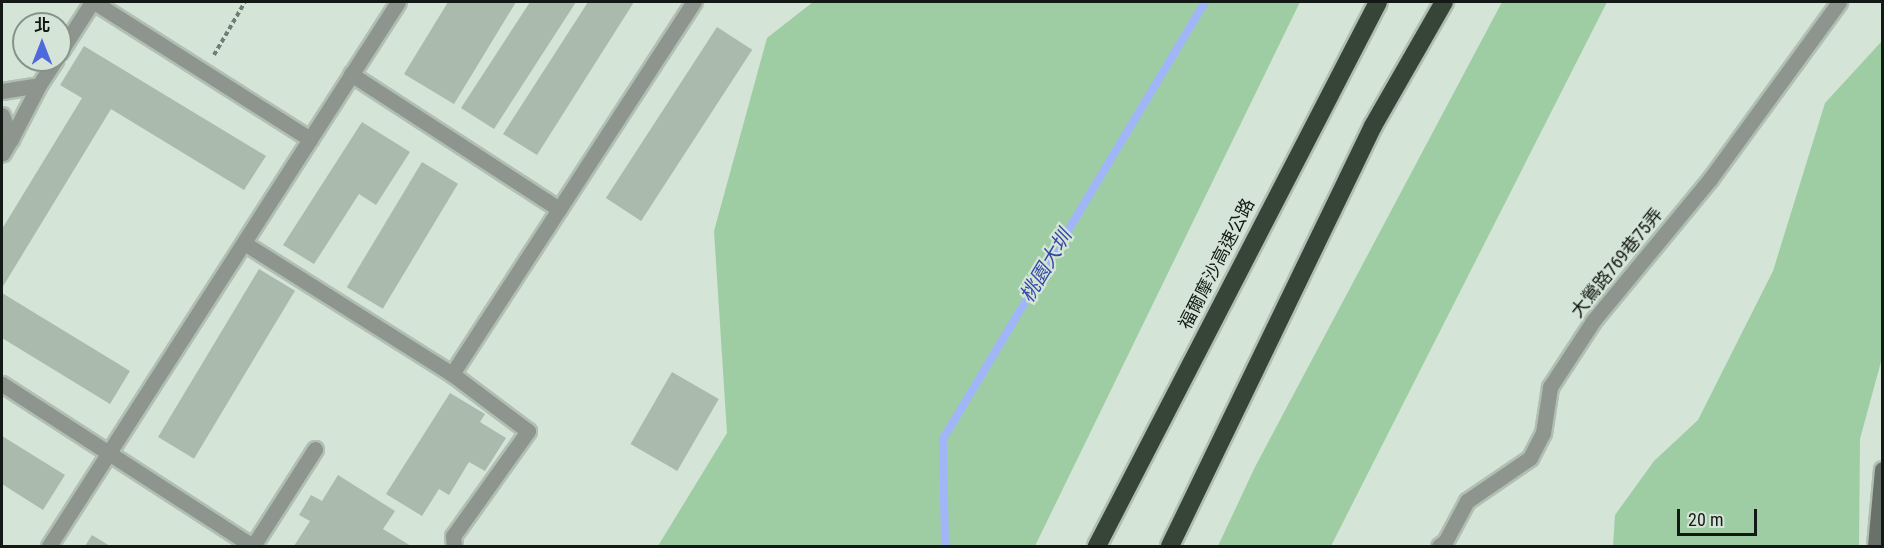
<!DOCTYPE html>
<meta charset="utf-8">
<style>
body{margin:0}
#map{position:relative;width:1884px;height:548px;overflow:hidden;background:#d4e4d6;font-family:"Roboto Condensed","Noto Sans TC",sans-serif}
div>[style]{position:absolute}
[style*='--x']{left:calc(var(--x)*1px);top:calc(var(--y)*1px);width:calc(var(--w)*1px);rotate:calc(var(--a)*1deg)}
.green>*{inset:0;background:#9ecda4}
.stream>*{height:8px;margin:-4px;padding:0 4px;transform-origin:4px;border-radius:4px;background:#a0b6f8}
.building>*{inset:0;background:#aabaac;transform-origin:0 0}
.path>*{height:4px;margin-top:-2px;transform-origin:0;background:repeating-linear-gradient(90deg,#717c72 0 4.5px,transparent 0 7.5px)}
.roads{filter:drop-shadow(2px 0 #b1bfb3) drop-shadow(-2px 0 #b1bfb3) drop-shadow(0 2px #b1bfb3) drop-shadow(0 -2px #b1bfb3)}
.lane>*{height:15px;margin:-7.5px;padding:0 7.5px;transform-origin:7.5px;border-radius:7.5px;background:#8e958f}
.street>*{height:15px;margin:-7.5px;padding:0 7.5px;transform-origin:7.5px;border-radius:7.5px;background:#8e958f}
.secondary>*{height:15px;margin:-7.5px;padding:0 7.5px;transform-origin:7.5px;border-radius:7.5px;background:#687269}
.highway>*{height:18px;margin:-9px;padding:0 9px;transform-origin:9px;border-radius:9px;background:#374438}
span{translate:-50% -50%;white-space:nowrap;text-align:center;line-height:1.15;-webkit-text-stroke:4.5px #d4e4d6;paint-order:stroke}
.street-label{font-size:18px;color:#131914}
.water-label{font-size:20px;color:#3549a7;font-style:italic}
.frame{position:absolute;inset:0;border:3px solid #131914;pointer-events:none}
.north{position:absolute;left:12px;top:12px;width:60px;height:60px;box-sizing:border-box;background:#d4e4d6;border:2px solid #879388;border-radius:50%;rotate:0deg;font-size:16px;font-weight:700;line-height:24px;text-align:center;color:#131914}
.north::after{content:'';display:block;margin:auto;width:21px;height:27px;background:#4e69dd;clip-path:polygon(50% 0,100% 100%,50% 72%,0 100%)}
.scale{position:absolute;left:1677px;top:509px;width:80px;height:27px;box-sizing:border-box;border:3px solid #131914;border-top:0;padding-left:8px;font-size:18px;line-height:21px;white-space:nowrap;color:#131914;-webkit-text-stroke:4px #d4e4d6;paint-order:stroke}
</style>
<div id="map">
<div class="green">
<div style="clip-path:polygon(813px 2px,1300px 2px,1035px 546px,658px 546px,727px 433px,714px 231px,767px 38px)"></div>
<div style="clip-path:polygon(1502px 2px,1607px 2px,1331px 546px,1218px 546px,1255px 467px)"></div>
<div style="clip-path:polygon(1882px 41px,1882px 358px,1860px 439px,1859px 546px,1613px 546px,1615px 515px,1654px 461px,1698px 420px,1773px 271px,1825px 103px)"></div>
</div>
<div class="stream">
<div style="--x:945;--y:546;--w:107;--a:-91.1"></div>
<div style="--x:943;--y:439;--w:510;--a:-59.06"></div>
</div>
<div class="building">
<div style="clip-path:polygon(448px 2px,516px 2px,454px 104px,404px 74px)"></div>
<div style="clip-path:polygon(530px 2px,576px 2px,494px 129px,461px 108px)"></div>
<div style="clip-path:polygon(588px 2px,634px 2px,537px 155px,503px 134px)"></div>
<div style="left:717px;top:27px;width:42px;height:204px;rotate:33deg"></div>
<div style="clip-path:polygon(84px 46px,266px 156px,244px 190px,111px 109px,2px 288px,2px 229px,82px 98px,60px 85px)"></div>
<div style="clip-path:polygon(362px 122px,410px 152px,376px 205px,359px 194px,314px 264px,283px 245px)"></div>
<div style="left:422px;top:162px;width:42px;height:146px;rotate:31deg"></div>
<div style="left:259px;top:269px;width:42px;height:196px;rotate:31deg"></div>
<div style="clip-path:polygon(2px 293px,130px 371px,110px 404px,2px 338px)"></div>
<div style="left:672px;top:372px;width:54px;height:83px;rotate:30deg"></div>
<div style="clip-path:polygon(450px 393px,485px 414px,480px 422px,506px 438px,485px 471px,469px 462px,449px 495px,439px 489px,422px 516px,386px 494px)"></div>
<div style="clip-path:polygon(2px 436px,65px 475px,43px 510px,2px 484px)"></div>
<div style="clip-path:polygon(338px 475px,395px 511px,383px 529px,411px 546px,294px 546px,310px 521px,299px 515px,311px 495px,322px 501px)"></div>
<div style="clip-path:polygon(92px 535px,110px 546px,85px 546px)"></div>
</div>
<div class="path">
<div style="--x:214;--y:55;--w:61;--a:-59.7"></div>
</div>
<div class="roads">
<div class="lane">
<div style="--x:94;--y:2;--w:256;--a:32.4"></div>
<div style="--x:60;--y:52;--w:59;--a:-57.4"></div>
<div style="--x:351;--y:74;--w:248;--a:33"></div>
<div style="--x:2;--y:91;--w:37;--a:-9"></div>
<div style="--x:39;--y:85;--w:30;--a:-57"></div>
<div style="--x:2;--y:115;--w:26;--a:69"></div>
<div style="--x:11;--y:139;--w:17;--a:121"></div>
<div style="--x:11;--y:139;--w:61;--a:-62.6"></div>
<div style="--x:244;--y:243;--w:246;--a:32.2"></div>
<div style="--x:452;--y:374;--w:95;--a:36.9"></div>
<div style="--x:528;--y:431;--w:129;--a:125.5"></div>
<div style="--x:453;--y:536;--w:10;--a:84"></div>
<div style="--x:452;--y:374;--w:444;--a:-57"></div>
<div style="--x:2;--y:384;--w:298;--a:32.9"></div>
<div style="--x:49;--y:546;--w:646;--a:-57.32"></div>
<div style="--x:253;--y:546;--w:115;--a:-57.4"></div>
</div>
<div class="street">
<div style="--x:1439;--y:546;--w:7;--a:-34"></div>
<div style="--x:1445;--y:542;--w:47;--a:-61.8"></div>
<div style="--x:1467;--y:501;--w:76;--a:-34.3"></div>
<div style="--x:1530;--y:458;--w:28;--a:-63"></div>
<div style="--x:1543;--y:433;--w:47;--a:-81.3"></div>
<div style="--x:1550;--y:387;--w:79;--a:-56.9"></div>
<div style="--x:1593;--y:321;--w:184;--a:-50.5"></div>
<div style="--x:1710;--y:179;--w:219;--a:-53.9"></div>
</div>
<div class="secondary">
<div style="--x:1875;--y:546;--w:77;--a:-84.8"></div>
</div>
<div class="highway">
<div style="--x:1097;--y:546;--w:612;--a:-62.68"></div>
<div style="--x:1170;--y:546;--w:466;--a:-64.2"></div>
<div style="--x:1373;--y:126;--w:143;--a:-60.2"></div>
</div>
</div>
<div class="street-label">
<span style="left:1617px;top:263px;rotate:-51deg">大鶯路769巷75弄</span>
<span style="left:1217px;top:264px;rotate:-63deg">福爾摩沙高速公路</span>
</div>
<div class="water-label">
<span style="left:1046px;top:266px;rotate:-59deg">桃園大圳</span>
</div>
<div class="frame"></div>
<div class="north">北</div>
<div class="scale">20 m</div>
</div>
